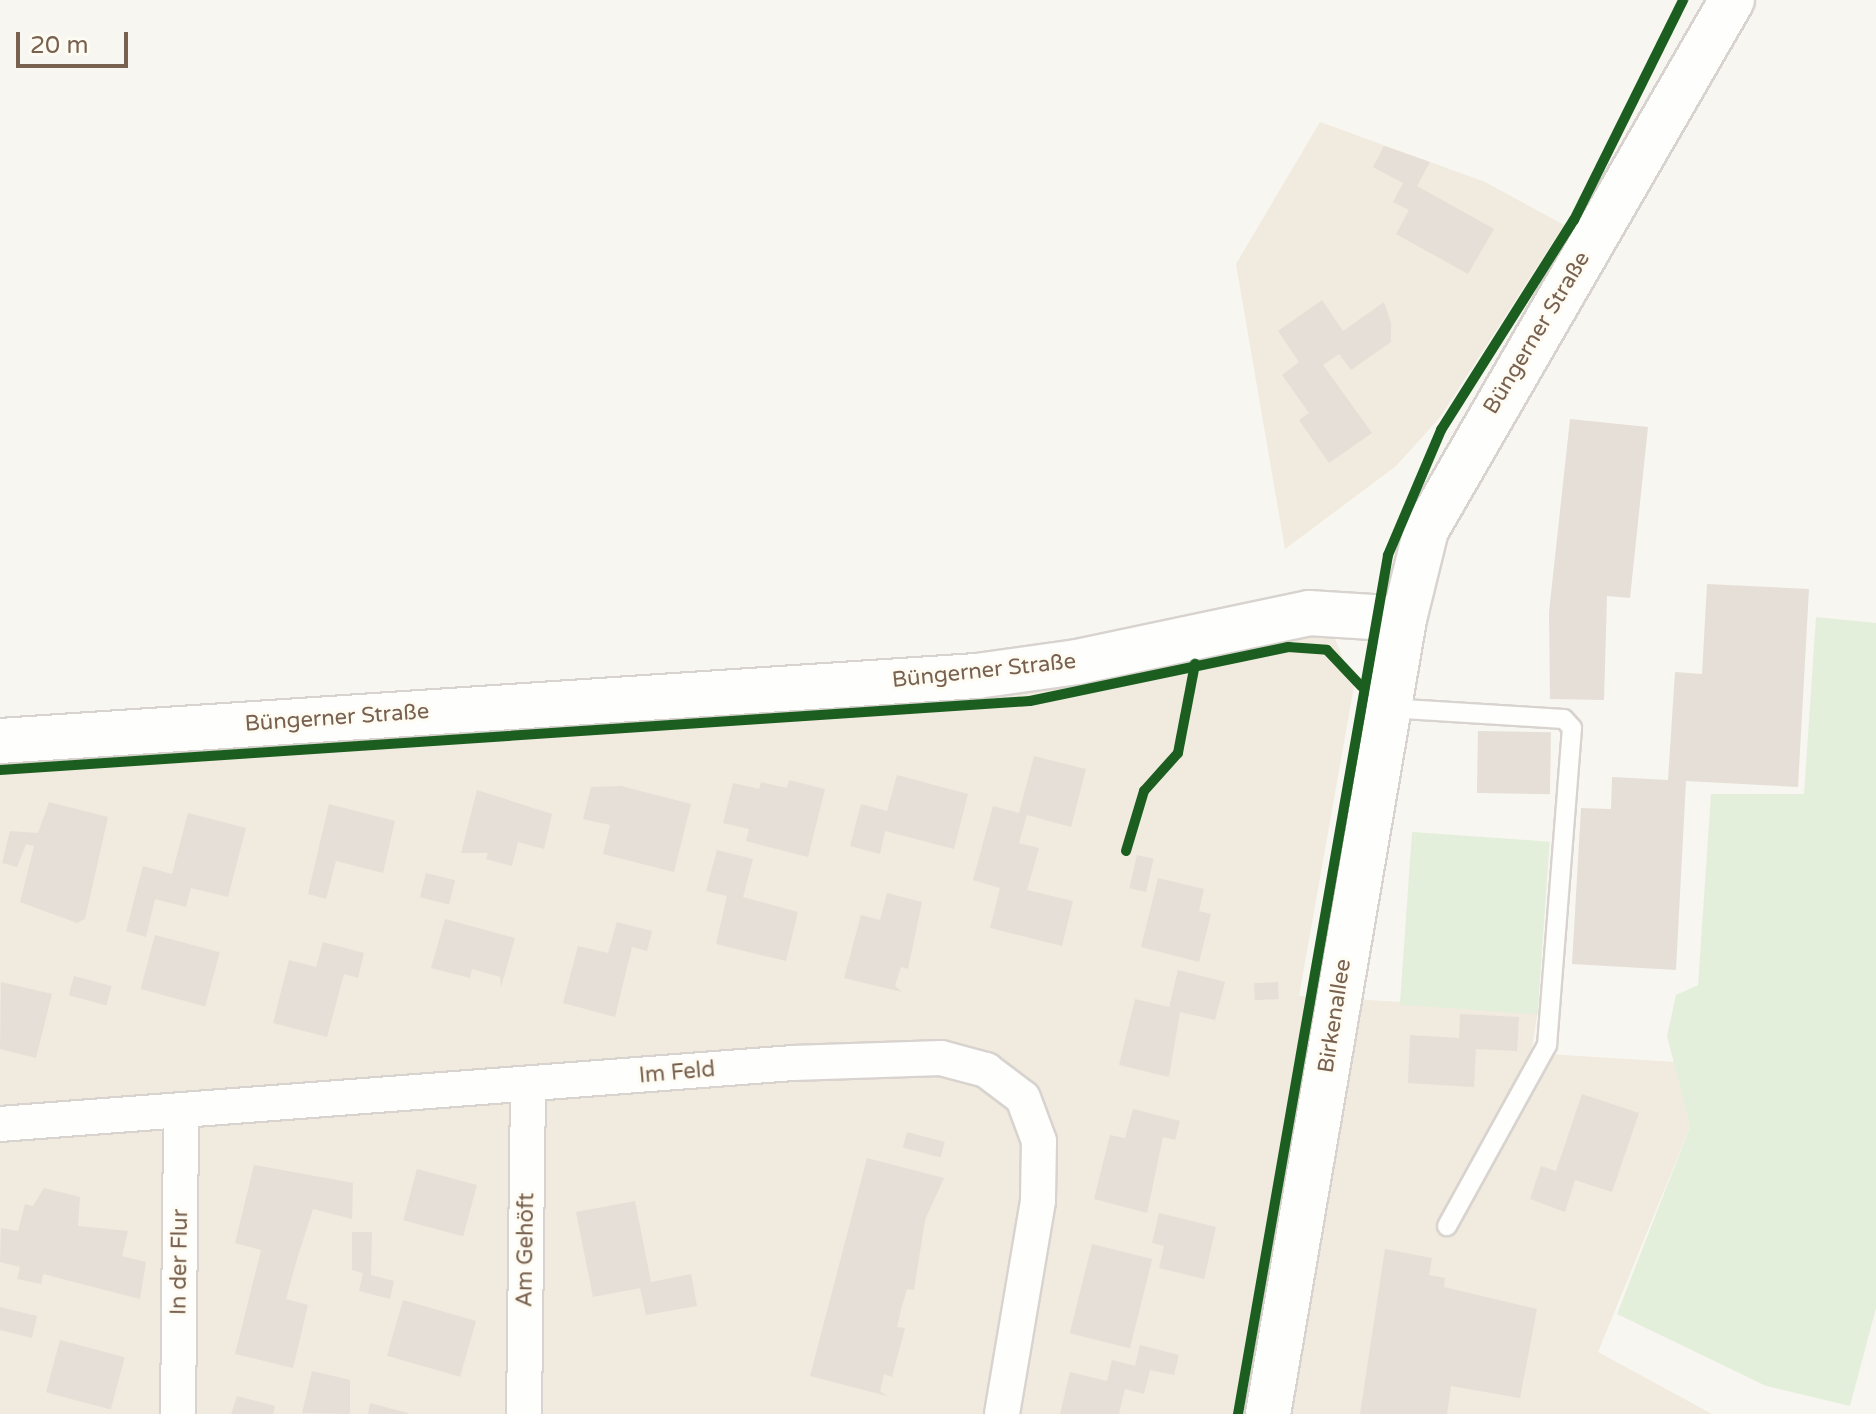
<!DOCTYPE html>
<meta charset="utf-8">
<style>
body{margin:0}
#map{position:relative;width:1876px;height:1414px;overflow:hidden;background:#f8f6f0;font-family:"Varela Round",sans-serif}
div>[style]{position:absolute}
[style*='--x']{left:calc(var(--x)*1px);top:calc(var(--y)*1px);width:calc(var(--w)*1px);rotate:calc(var(--a)*1deg)}
.residential>*{inset:0;background:#f1eade}
.green>*{inset:0;background:#e4efdb;transform-origin:0 0}
.building>*{inset:0;background:#e5dfd7;transform-origin:0 0}
.roads{filter:drop-shadow(2px 0 #d8d3ce) drop-shadow(-2px 0 #d8d3ce) drop-shadow(0 2px #d8d3ce) drop-shadow(0 -2px #d8d3ce)}
.lane>*{height:18px;margin:-9px;padding:0 9px;transform-origin:9px;border-radius:9px;background:#fefefd}
.street>*{height:34px;margin:-17px;padding:0 17px;transform-origin:17px;border-radius:17px;background:#fefefd}
.secondary>*{height:44px;margin:-22px;padding:0 22px;transform-origin:22px;border-radius:22px;background:#fefefd}
.cycleway>*{height:10px;margin:-5px;padding:0 5px;transform-origin:5px;border-radius:5px;background:#1b5e20}
span{translate:-50% -50%;white-space:nowrap;text-align:center;line-height:1.15;-webkit-text-stroke:6px #fefbf3;paint-order:stroke}
.street-label{font-size:22px;color:#78614f}
.scale{position:absolute;left:16px;top:32px;width:112px;height:36px;box-sizing:border-box;border:4px solid #78614f;border-top:0;padding-left:10px;font-size:24px;line-height:28px;white-space:nowrap;color:#78614f;-webkit-text-stroke:6px #fefbf3;paint-order:stroke}
</style>
<div id="map">
<div class="residential">
<div style="clip-path:polygon(1320px 122px,1485px 182px,1564px 225px,1441px 416px,1396px 466px,1285px 549px,1236px 264px)"></div>
<div style="clip-path:polygon(1325px 614px,1354px 686px,1299px 996px,1538px 1010px,1531px 1053px,1674px 1062px,1690px 1127px,1598px 1352px,1712px 1414px,0 1414px,0 749px,924px 683px)"></div>
</div>
<div class="green">
<div style="clip-path:polygon(1816px 617px,1876px 623px,1876px 1308px,1850px 1406px,1766px 1386px,1617px 1314px,1690px 1127px,1667px 1036px,1676px 995px,1698px 985px,1711px 794px,1804px 794px)"></div>
<div style="left:1412px;top:832px;width:138px;height:173px;rotate:4deg"></div>
</div>
<div class="building">
<div style="clip-path:polygon(1384px 146px,1430px 162px,1417px 186px,1494px 229px,1468px 274px,1396px 234px,1409px 210px,1393px 202px,1403px 183px,1373px 167px)"></div>
<div style="clip-path:polygon(1322px 300px,1343px 331px,1384px 302px,1391px 323px,1391px 342px,1351px 370px,1339px 354px,1323px 365px,1372px 433px,1329px 463px,1299px 420px,1309px 413px,1282px 375px,1299px 362px,1278px 331px)"></div>
<div style="clip-path:polygon(1570px 419px,1648px 427px,1630px 598px,1607px 596px,1604px 700px,1550px 699px,1549px 612px)"></div>
<div style="clip-path:polygon(1707px 584px,1809px 589px,1798px 787px,1686px 781px,1676px 970px,1572px 964px,1581px 808px,1611px 809px,1612px 777px,1668px 780px,1675px 672px,1702px 674px)"></div>
<div style="left:1478px;top:731px;width:73px;height:62px;rotate:1deg"></div>
<div style="clip-path:polygon(1034px 756px,1086px 769px,1071px 827px,1027px 815px,1019px 843px,1039px 848px,1027px 890px,1073px 901px,1062px 946px,990px 928px,1000px 888px,973px 880px,993px 806px,1019px 813px)"></div>
<div style="clip-path:polygon(897px 775px,968px 794px,954px 849px,885px 831px,880px 854px,850px 846px,861px 804px,887px 811px)"></div>
<div style="clip-path:polygon(789px 780px,825px 789px,808px 857px,746px 841px,749px 829px,723px 823px,733px 783px,759px 789px,761px 782px,787px 788px)"></div>
<div style="clip-path:polygon(621px 786px,691px 804px,674px 872px,603px 854px,610px 825px,583px 819px,591px 787px)"></div>
<div style="clip-path:polygon(477px 790px,552px 814px,544px 849px,518px 842px,512px 866px,486px 859px,488px 853px,461px 853px)"></div>
<div style="clip-path:polygon(49px 802px,108px 817px,85px 919px,77px 923px,20px 902px,34px 846px,26px 844px,17px 867px,2px 863px,10px 831px,38px 833px)"></div>
<div style="clip-path:polygon(329px 804px,395px 821px,383px 873px,336px 861px,326px 899px,308px 894px)"></div>
<div style="clip-path:polygon(188px 813px,246px 828px,228px 897px,191px 888px,186px 907px,155px 899px,146px 937px,126px 931px,143px 866px,172px 874px)"></div>
<div style="clip-path:polygon(717px 850px,753px 859px,743px 897px,798px 912px,786px 961px,716px 944px,727px 896px,706px 891px)"></div>
<div style="left:1137px;top:855px;width:17px;height:34px;rotate:13deg"></div>
<div style="left:426px;top:873px;width:30px;height:25px;rotate:14deg"></div>
<div style="clip-path:polygon(1158px 878px,1204px 889px,1199px 911px,1211px 914px,1199px 962px,1141px 947px)"></div>
<div style="clip-path:polygon(887px 893px,922px 902px,908px 969px,901px 967px,895px 986px,902px 992px,844px 978px,861px 915px,880px 920px)"></div>
<div style="clip-path:polygon(445px 919px,515px 938px,501px 987px,500px 977px,472px 969px,470px 978px,431px 968px)"></div>
<div style="clip-path:polygon(617px 922px,652px 931px,647px 951px,632px 947px,615px 1017px,563px 1003px,578px 946px,608px 953px)"></div>
<div style="left:155px;top:935px;width:67px;height:56px;rotate:15deg"></div>
<div style="clip-path:polygon(323px 942px,364px 953px,358px 978px,344px 974px,327px 1037px,273px 1023px,289px 960px,316px 967px)"></div>
<div style="clip-path:polygon(1178px 970px,1225px 982px,1215px 1020px,1180px 1012px,1169px 1077px,1119px 1065px,1135px 999px,1169px 1007px)"></div>
<div style="left:74px;top:976px;width:39px;height:20px;rotate:15deg"></div>
<div style="clip-path:polygon(1px 982px,52px 994px,36px 1058px,0 1049px)"></div>
<div style="left:1278px;top:982px;width:17px;height:24px;rotate:87deg"></div>
<div style="clip-path:polygon(1460px 1014px,1519px 1017px,1517px 1051px,1476px 1049px,1474px 1087px,1408px 1083px,1410px 1035px,1459px 1038px)"></div>
<div style="clip-path:polygon(1582px 1094px,1639px 1113px,1612px 1192px,1575px 1180px,1565px 1212px,1530px 1199px,1541px 1166px,1556px 1171px)"></div>
<div style="clip-path:polygon(1133px 1109px,1180px 1121px,1175px 1140px,1163px 1137px,1147px 1213px,1094px 1199px,1110px 1135px,1125px 1138px)"></div>
<div style="left:907px;top:1132px;width:39px;height:16px;rotate:15deg"></div>
<div style="clip-path:polygon(867px 1158px,944px 1178px,925px 1220px,914px 1290px,907px 1289px,902px 1306px,897px 1327px,905px 1328px,892px 1377px,884px 1374px,880px 1391px,887px 1396px,810px 1376px)"></div>
<div style="clip-path:polygon(254px 1165px,353px 1183px,352px 1219px,313px 1209px,297px 1259px,286px 1299px,308px 1305px,293px 1368px,235px 1354px,261px 1250px,235px 1243px)"></div>
<div style="left:417px;top:1169px;width:62px;height:53px;rotate:15deg"></div>
<div style="clip-path:polygon(44px 1188px,80px 1197px,78px 1226px,128px 1231px,122px 1256px,146px 1262px,140px 1299px,43px 1274px,41px 1284px,17px 1279px,20px 1267px,0 1262px,1px 1228px,18px 1231px,25px 1204px,33px 1206px)"></div>
<div style="clip-path:polygon(635px 1201px,651px 1282px,691px 1274px,697px 1306px,646px 1315px,640px 1288px,593px 1297px,576px 1212px)"></div>
<div style="clip-path:polygon(1159px 1213px,1216px 1227px,1204px 1279px,1159px 1268px,1164px 1246px,1152px 1243px)"></div>
<div style="clip-path:polygon(352px 1232px,372px 1232px,371px 1275px,394px 1281px,390px 1299px,359px 1291px,363px 1273px,352px 1270px)"></div>
<div style="left:1092px;top:1244px;width:62px;height:92px;rotate:14deg"></div>
<div style="clip-path:polygon(1385px 1249px,1432px 1258px,1429px 1275px,1445px 1278px,1444px 1287px,1537px 1309px,1520px 1398px,1451px 1386px,1447px 1414px,1360px 1414px)"></div>
<div style="left:403px;top:1300px;width:76px;height:58px;rotate:16deg"></div>
<div style="clip-path:polygon(0 1307px,37px 1316px,32px 1338px,0 1330px)"></div>
<div style="left:60px;top:1340px;width:67px;height:54px;rotate:15deg"></div>
<div style="clip-path:polygon(1140px 1345px,1179px 1355px,1174px 1375px,1150px 1370px,1144px 1394px,1125px 1389px,1119px 1414px,1060px 1414px,1070px 1372px,1107px 1381px,1112px 1360px,1135px 1366px)"></div>
<div style="clip-path:polygon(312px 1371px,350px 1380px,350px 1414px,302px 1413px)"></div>
<div style="clip-path:polygon(237px 1396px,275px 1406px,273px 1414px,231px 1414px)"></div>
<div style="clip-path:polygon(370px 1403px,408px 1413px,408px 1414px,368px 1414px)"></div>
</div>
<div class="roads">
<div class="lane">
<div style="--x:1388;--y:708;--w:176;--a:3.6"></div>
<div style="--x:1564;--y:719;--w:12;--a:48"></div>
<div style="--x:1572;--y:728;--w:318;--a:94.5"></div>
<div style="--x:1547;--y:1045;--w:207;--a:118.9"></div>
</div>
<div class="street">
<div style="--x:0;--y:1124;--w:795;--a:-4.4"></div>
<div style="--x:793;--y:1063;--w:148;--a:-1.9"></div>
<div style="--x:941;--y:1058;--w:47;--a:14.9"></div>
<div style="--x:986;--y:1070;--w:46;--a:37.1"></div>
<div style="--x:1023;--y:1098;--w:46;--a:69.6"></div>
<div style="--x:1039;--y:1141;--w:60;--a:91"></div>
<div style="--x:1038;--y:1201;--w:216;--a:99.6"></div>
<div style="--x:178;--y:1414;--w:304;--a:-89.4"></div>
<div style="--x:524;--y:1414;--w:327;--a:-89.3"></div>
</div>
<div class="secondary">
<div style="--x:0;--y:741;--w:979;--a:-3.81"></div>
<div style="--x:977;--y:676;--w:101;--a:-8"></div>
<div style="--x:1077;--y:662;--w:237;--a:-11.9"></div>
<div style="--x:1309;--y:613;--w:95;--a:3.6"></div>
<div style="--x:1268;--y:1414;--w:807;--a:-80.29"></div>
<div style="--x:1404;--y:619;--w:92;--a:-76.1"></div>
<div style="--x:1426;--y:530;--w:612;--a:-60"></div>
</div>
</div>
<div class="cycleway">
<div style="--x:0;--y:770;--w:1032;--a:-3.83"></div>
<div style="--x:1030;--y:701;--w:264;--a:-11.8"></div>
<div style="--x:1288;--y:647;--w:39;--a:4"></div>
<div style="--x:1327;--y:650;--w:50;--a:46.6"></div>
<div style="--x:1126;--y:851;--w:63;--a:-73.3"></div>
<div style="--x:1144;--y:791;--w:51;--a:-48.2"></div>
<div style="--x:1178;--y:753;--w:91;--a:-79.2"></div>
<div style="--x:1238;--y:1414;--w:872;--a:-80.09"></div>
<div style="--x:1388;--y:555;--w:136;--a:-67"></div>
<div style="--x:1441;--y:430;--w:249;--a:-57.7"></div>
<div style="--x:1574;--y:220;--w:246;--a:-63.6"></div>
</div>
<div class="street-label">
<span style="left:1537px;top:333px;rotate:-59deg">Büngerner Straße</span>
<span style="left:984px;top:671px;rotate:-6deg">Büngerner Straße</span>
<span style="left:337px;top:718px;rotate:-4deg">Büngerner Straße</span>
<span style="left:1335px;top:1016px;rotate:-81deg">Birkenallee</span>
<span style="left:677px;top:1073px;rotate:-5deg">Im Feld</span>
<span style="left:526px;top:1250px;rotate:-89deg">Am Gehöft</span>
<span style="left:180px;top:1262px;rotate:-89deg">In der Flur</span>
</div>
<div class="scale">20 m</div>
</div>
